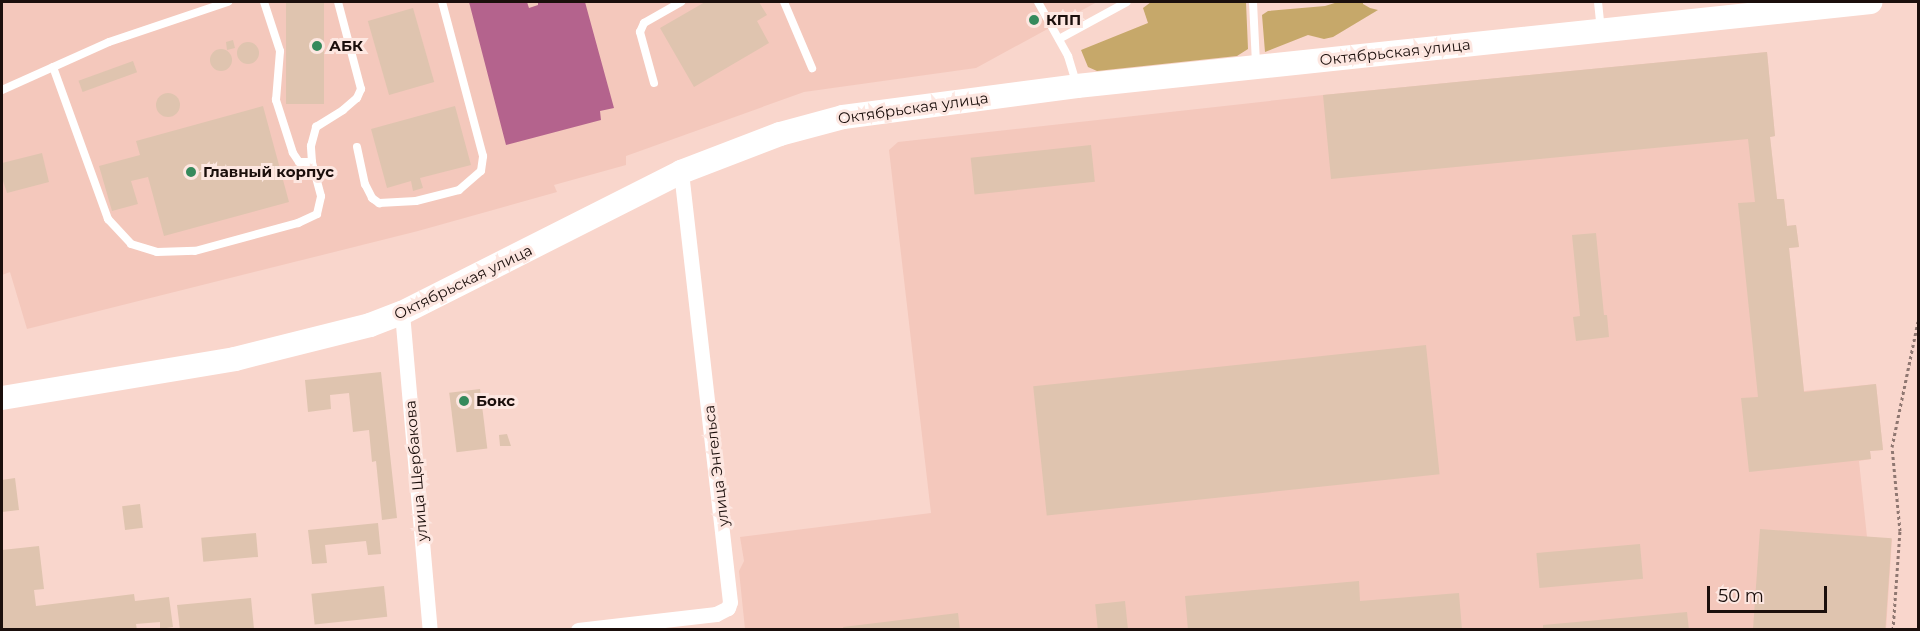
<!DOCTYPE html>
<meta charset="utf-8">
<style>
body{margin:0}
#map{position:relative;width:1920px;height:631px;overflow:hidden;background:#f9d6cc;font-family:Montserrat,sans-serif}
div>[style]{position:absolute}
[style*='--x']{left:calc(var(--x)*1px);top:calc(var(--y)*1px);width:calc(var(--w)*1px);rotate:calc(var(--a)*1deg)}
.built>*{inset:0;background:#f4c8bc}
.green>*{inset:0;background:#c6a86a}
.water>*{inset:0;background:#b4638d}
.building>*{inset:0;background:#dfc4af;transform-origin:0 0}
.round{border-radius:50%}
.path>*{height:3px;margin-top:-1.5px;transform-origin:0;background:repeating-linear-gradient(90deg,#8f7771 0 3px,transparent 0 6px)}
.lane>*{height:8px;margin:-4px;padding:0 4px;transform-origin:4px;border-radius:4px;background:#fff}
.street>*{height:15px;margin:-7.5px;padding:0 7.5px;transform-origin:7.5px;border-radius:7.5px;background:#fff}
.primary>*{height:24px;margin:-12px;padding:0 12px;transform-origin:12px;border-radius:12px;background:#fff}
.dots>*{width:16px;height:16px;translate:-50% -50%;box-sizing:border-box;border:3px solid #fde7e1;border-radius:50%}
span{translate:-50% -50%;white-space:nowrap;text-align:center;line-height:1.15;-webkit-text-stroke:6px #fde7e1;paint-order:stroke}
.poi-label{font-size:15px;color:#1b0f0c;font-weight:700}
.left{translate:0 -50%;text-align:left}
.street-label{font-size:15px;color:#1b0f0c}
.frame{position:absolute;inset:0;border:3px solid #1b0f0c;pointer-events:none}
.scale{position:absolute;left:1707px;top:586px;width:120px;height:27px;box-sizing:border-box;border:3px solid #1b0f0c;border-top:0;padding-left:8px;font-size:18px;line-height:21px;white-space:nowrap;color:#1b0f0c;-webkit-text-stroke:4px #fde7e1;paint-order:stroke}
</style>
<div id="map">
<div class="built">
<div style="clip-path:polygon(2px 2px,1097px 2px,976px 68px,804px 92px,626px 156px,626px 165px,554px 185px,557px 192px,418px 231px,27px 329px,10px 272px,2px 275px)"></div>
<div style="clip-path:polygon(1767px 52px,1775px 136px,1770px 137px,1777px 199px,1784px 199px,1787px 226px,1796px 225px,1799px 247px,1789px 248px,1804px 391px,1876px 384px,1883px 450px,1870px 451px,1871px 459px,1859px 461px,1867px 537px,1892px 539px,1886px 630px,745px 629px,739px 571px,744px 561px,740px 537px,931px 513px,889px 150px,898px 142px,1323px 95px)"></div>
</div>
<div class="green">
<div style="clip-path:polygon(1151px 2px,1246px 2px,1248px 49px,1237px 56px,1097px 71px,1088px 67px,1081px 50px,1148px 23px,1143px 8px)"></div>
<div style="clip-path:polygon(1338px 2px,1363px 2px,1363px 4px,1370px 8px,1378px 10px,1333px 37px,1324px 39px,1308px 35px,1265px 52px,1262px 15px,1268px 11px,1325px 6px)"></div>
</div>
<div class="water">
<div style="clip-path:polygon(469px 2px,527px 2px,529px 8px,538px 5px,538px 2px,585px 2px,614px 108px,600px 111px,601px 120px,506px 145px)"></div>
</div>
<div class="building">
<div style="left:286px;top:2px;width:38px;height:102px"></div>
<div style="clip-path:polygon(705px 2px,759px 2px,767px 15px,757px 21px,769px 43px,694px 87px,660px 28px)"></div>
<div style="left:413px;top:8px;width:77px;height:47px;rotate:74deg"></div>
<div style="clip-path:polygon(1032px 15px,1039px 22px,1032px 26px,1028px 17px)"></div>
<div style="clip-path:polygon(233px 40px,235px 48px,227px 50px,226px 42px)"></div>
<div class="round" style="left:237px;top:42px;width:22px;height:22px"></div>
<div class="round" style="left:210px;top:49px;width:22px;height:22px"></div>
<div style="clip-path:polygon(1767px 52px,1775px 136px,1770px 137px,1777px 199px,1784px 199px,1787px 226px,1796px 225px,1799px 247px,1789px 248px,1804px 392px,1876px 384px,1883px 450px,1870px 451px,1871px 459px,1749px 472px,1741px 398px,1758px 397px,1738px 203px,1755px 202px,1748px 139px,1331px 179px,1323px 95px)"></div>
<div style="left:133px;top:61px;width:12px;height:58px;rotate:70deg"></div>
<div class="round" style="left:156px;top:93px;width:24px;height:24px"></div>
<div style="clip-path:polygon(263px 106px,289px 202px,164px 236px,148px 177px,131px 181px,138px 204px,112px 211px,99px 166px,140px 155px,136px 141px)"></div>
<div style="clip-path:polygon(455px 106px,471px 165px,420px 178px,423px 188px,413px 191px,411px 181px,387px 188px,371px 129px)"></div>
<div style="left:1091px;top:145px;width:37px;height:121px;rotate:84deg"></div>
<div style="clip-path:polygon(42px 153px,49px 182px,7px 193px,2px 178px,2px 163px)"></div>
<div style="clip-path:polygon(1596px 233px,1604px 315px,1607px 315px,1609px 337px,1576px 341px,1573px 317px,1580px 316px,1572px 235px)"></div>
<div style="left:1426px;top:345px;width:130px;height:395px;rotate:84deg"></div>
<div style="clip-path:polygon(381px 372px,397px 518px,382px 520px,376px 461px,372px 462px,369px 430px,353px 432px,349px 393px,330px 395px,331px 409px,308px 412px,305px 380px)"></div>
<div style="left:480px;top:389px;width:60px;height:31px;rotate:83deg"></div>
<div style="clip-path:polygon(507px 434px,511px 446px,500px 446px,499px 435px)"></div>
<div style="clip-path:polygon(15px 478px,19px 510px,2px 512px,2px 480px)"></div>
<div style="left:140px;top:504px;width:24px;height:18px;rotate:83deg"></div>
<div style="clip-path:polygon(378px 523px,381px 554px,368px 555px,366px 541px,325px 545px,327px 563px,312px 564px,308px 530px)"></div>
<div style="left:1760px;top:529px;width:132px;height:101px;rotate:4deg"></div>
<div style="left:256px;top:533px;width:24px;height:55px;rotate:85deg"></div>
<div style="left:1640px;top:544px;width:35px;height:104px;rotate:85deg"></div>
<div style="clip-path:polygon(39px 546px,44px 589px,34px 590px,36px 606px,134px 594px,135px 601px,169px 597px,173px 627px,160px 629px,160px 622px,136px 624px,137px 630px,2px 630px,2px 550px)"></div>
<div style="clip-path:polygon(1359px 581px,1360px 601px,1459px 593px,1462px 630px,1188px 630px,1185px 596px)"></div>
<div style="left:384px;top:586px;width:31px;height:73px;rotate:84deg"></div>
<div style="clip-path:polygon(251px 598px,254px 629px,180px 630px,177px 605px)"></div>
<div style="left:1125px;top:601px;width:29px;height:30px;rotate:84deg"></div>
<div style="clip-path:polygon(1687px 612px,1689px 630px,1543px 630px,1543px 625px)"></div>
<div style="clip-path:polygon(958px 613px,960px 630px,844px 630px,843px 627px)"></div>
</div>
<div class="path">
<div style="--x:1893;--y:630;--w:99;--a:-86"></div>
<div style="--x:1900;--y:531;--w:84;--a:-95.4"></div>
<div style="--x:1892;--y:447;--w:128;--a:-78.3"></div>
</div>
<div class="lane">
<div style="--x:784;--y:2;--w:72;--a:67"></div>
<div style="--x:1038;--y:2;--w:62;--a:60.9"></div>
<div style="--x:1068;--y:56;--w:27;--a:73"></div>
<div style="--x:1253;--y:2;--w:62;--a:87.2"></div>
<div style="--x:1598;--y:2;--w:27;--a:84"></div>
<div style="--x:1059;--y:39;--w:77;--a:-28.6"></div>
<div style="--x:53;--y:67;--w:162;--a:70.1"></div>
<div style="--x:108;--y:219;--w:34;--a:47"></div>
<div style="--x:131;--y:244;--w:27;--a:17"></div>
<div style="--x:157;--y:252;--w:38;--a:-2"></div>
<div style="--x:195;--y:251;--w:107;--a:-15.2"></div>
<div style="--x:298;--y:223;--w:21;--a:-25"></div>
<div style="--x:317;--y:214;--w:18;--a:-77"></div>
<div style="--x:321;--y:196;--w:35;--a:-105"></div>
<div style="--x:312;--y:162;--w:13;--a:180"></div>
<div style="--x:299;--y:162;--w:11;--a:-124"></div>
<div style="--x:293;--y:153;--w:56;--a:-107.8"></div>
<div style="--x:276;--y:100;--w:49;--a:-85.3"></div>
<div style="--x:280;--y:51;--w:52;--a:-108.1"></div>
<div style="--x:654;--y:83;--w:53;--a:-105.4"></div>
<div style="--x:640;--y:32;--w:10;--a:-66"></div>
<div style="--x:644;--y:23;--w:43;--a:-29.6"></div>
<div style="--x:2;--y:90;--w:117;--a:-24.2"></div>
<div style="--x:109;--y:42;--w:126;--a:-18.6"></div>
<div style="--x:357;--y:147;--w:38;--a:78"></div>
<div style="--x:365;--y:184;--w:16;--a:63"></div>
<div style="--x:372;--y:198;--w:9;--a:36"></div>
<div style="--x:379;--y:203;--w:37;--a:-3"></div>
<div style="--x:416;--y:201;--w:44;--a:-14.3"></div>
<div style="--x:459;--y:190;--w:29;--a:-41"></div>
<div style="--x:481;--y:171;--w:15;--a:-82"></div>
<div style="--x:483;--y:156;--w:159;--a:-104.9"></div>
<div style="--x:312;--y:162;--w:16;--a:-94"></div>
<div style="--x:311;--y:146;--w:20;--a:-75"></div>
<div style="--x:316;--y:127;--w:32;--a:-32"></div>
<div style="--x:343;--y:110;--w:18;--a:-41"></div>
<div style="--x:357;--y:98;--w:10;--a:-66"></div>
<div style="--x:361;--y:89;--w:90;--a:-104.8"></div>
</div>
<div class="street">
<div style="--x:402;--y:313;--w:318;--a:85"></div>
<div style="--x:578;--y:630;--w:139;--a:-6.6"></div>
<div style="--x:716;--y:614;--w:13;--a:-27"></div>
<div style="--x:728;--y:608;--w:6;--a:-72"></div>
<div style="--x:730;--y:602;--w:433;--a:-96.5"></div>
</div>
<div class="primary">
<div style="--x:2;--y:398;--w:236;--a:-9.5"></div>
<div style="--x:235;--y:359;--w:139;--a:-14.1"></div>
<div style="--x:370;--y:325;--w:34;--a:-21"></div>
<div style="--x:402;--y:313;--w:313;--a:-26.8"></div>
<div style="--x:681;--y:172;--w:106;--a:-21"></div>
<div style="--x:780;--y:134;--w:65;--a:-15.1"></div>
<div style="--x:843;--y:117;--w:236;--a:-7.5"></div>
<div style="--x:1077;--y:86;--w:798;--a:-6.04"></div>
</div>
<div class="dots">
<div style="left:1034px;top:20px;background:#368a5c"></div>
<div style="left:317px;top:46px;background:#368a5c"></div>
<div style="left:191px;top:172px;background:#368a5c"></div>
<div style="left:464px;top:401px;background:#368a5c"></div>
</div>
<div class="poi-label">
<span class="left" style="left:1046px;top:20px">КПП</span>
<span class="left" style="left:329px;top:46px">АБК</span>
<span class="left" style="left:203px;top:172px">Главный корпус</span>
<span class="left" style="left:476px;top:401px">Бокс</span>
</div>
<div class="street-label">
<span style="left:1395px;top:52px;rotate:-6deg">Октябрьская улица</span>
<span style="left:913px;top:108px;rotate:-8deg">Октябрьская улица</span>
<span style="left:463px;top:282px;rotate:-26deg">Октябрьская улица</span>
<span style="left:716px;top:466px;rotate:-97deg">улица Энгельса</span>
<span style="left:416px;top:471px;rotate:-95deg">улица Щербакова</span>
</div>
<div class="frame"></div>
<div class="scale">50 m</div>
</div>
